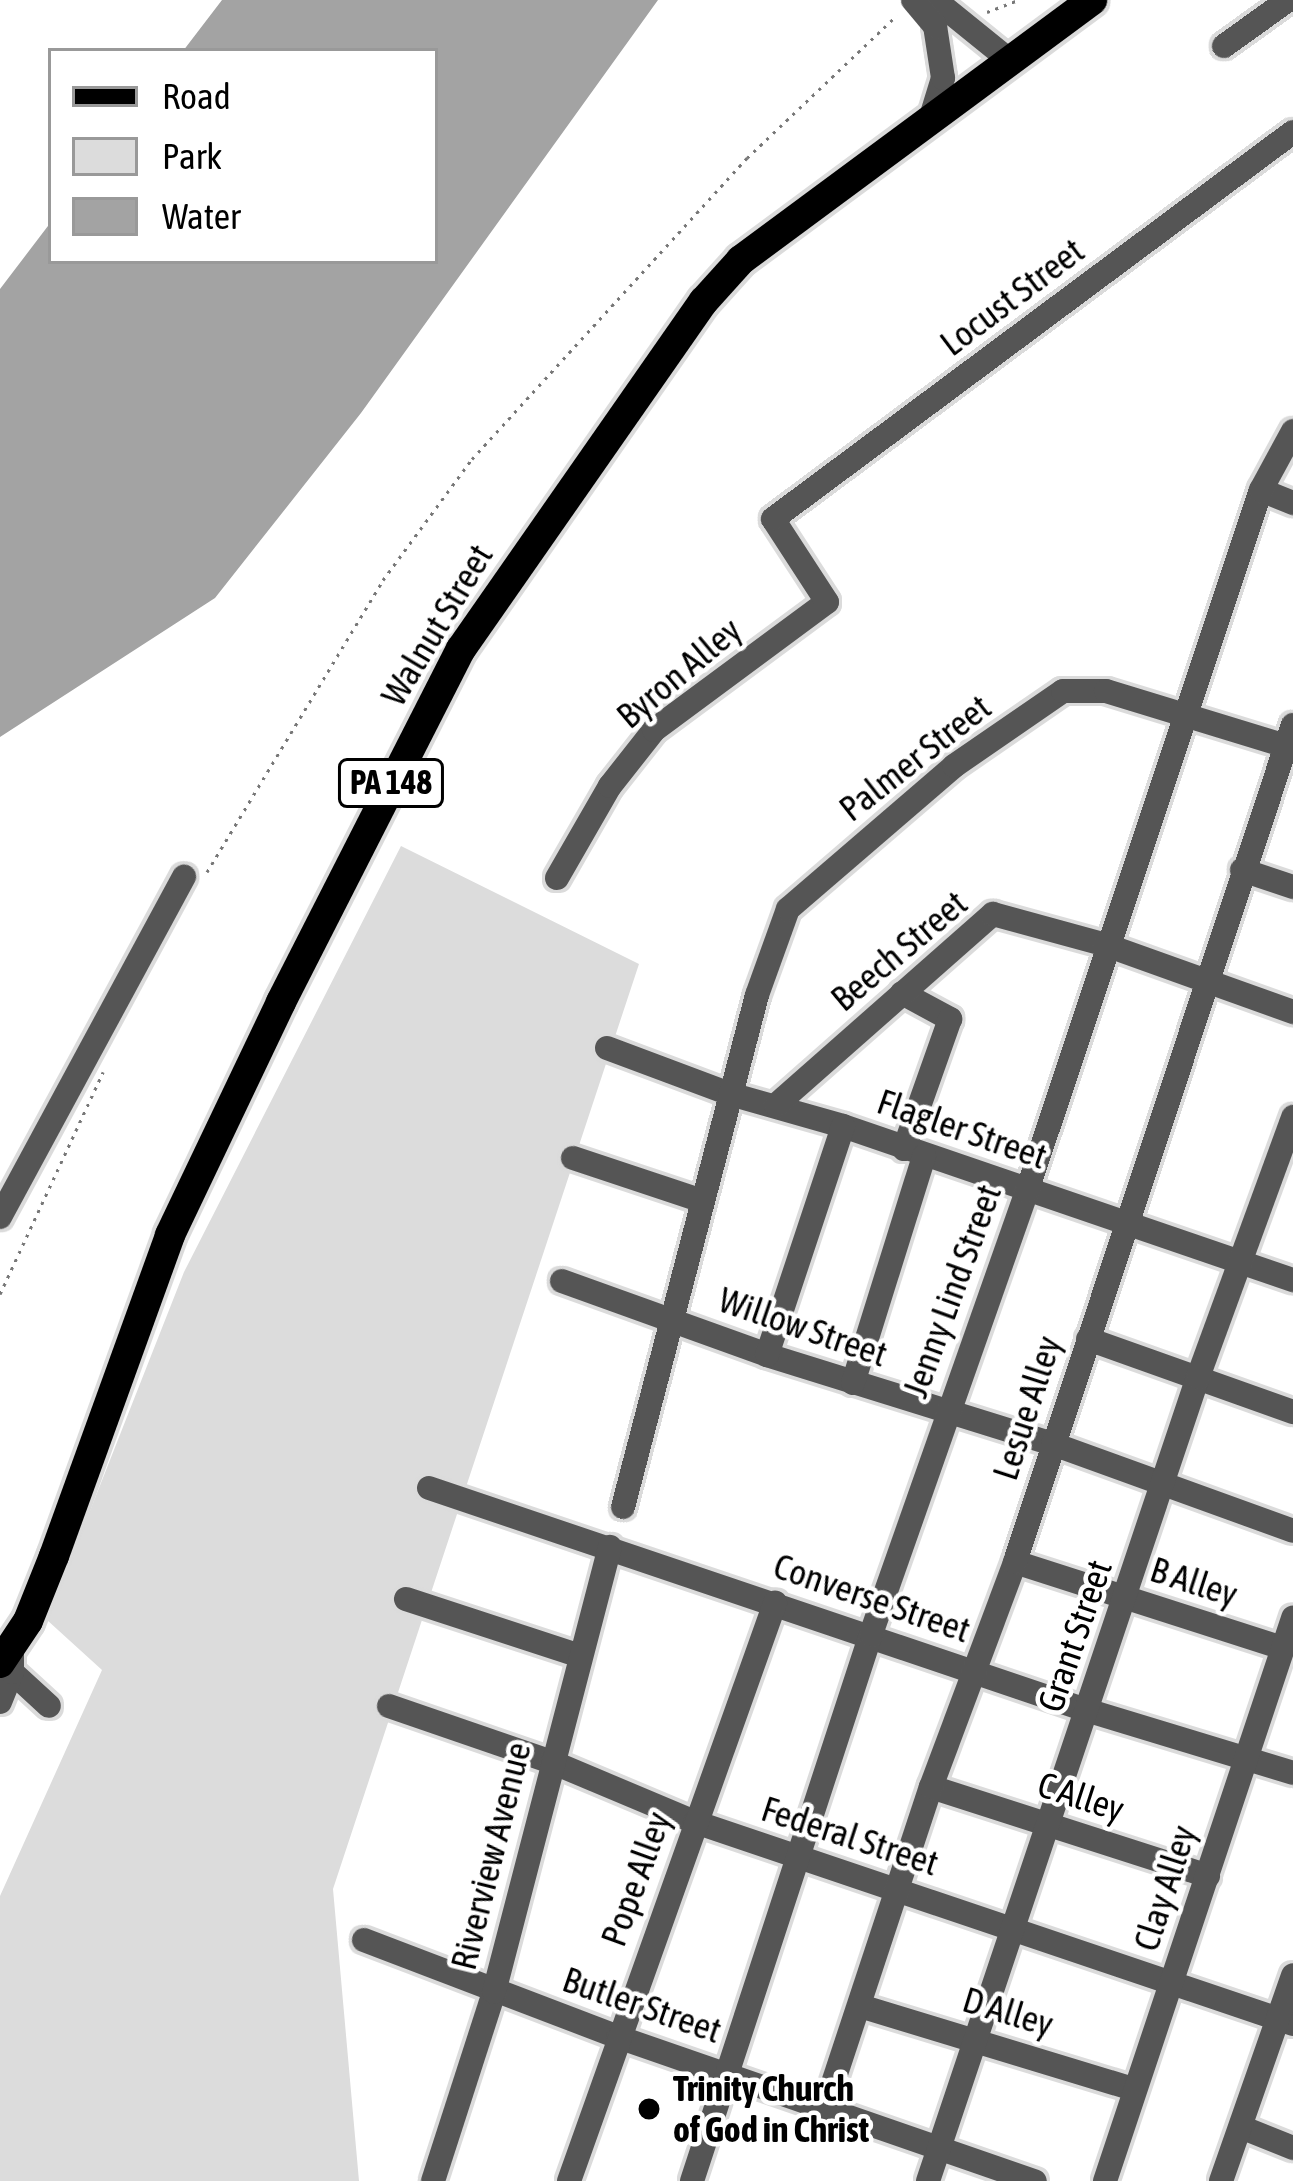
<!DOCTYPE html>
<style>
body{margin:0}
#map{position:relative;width:1293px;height:2181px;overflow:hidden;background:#fff;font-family:"Asap Condensed",sans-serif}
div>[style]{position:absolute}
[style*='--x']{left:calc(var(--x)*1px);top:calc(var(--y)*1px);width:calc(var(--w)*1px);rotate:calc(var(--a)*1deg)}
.green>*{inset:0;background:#dcdcdc}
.water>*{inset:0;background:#a3a3a3}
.path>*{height:3px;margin-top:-1.5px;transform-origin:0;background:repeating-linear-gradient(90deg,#777 0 3px,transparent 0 9px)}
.roads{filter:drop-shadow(3px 0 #dbdbdb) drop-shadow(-3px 0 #dbdbdb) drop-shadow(0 3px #dbdbdb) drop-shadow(0 -3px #dbdbdb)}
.minor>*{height:24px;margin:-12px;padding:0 12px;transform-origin:12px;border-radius:12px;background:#555}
.major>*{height:30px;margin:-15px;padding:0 15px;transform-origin:15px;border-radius:15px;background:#000}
.minor-bridge>*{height:24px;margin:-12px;padding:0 12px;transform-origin:12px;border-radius:12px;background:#555}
.dots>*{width:33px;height:33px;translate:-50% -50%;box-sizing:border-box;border:6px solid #fff;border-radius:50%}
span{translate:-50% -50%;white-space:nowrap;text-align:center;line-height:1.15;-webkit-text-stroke:9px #fff;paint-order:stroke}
.shield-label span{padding:3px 9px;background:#fff;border:3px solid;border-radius:9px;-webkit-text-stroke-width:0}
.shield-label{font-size:33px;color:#000;font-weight:700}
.street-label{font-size:36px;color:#000}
.poi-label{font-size:36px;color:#000;font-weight:700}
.left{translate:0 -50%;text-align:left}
.legend{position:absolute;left:48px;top:48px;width:390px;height:216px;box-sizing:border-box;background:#fff;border:3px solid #999;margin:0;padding:15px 21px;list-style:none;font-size:36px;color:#000}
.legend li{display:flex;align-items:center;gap:24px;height:60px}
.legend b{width:60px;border:3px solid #999}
</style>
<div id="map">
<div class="green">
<div style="clip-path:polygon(401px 846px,639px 964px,333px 1889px,359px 2181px,0 2181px,0 1896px,102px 1670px,47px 1620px,184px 1272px)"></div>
</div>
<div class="water">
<div style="clip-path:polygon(222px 0,658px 0,361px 413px,215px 598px,0 737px,0 289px,51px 222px,51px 261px,435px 261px,435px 51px,183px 51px)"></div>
</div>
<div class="path">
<div style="--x:987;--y:12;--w:34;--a:-21"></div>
<div style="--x:207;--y:872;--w:341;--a:-58.9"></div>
<div style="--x:383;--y:580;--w:150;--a:-53.7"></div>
<div style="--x:472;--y:459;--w:408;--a:-47.6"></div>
<div style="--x:747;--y:158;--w:207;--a:-43.6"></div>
<div style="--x:0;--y:1294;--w:245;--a:-65.1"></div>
</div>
<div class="roads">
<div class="minor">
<div style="--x:935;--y:0;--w:95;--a:39"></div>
<div style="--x:1224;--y:46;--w:79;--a:-35.7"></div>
<div style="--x:931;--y:117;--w:41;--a:-72.9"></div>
<div style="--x:943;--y:78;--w:53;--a:-98.7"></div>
<div style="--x:1261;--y:490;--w:35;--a:22"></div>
<div style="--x:1242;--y:870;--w:54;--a:18.4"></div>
<div style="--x:557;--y:878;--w:106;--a:-60.1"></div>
<div style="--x:610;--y:786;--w:71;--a:-51.8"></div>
<div style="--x:654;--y:730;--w:215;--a:-36.5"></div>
<div style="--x:827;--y:602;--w:99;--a:-123"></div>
<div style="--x:773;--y:519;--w:648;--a:-36.66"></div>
<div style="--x:902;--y:993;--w:55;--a:28.4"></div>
<div style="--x:950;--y:1019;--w:138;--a:109.5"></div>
<div style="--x:607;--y:1048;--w:131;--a:20.5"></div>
<div style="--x:730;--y:1094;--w:117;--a:15.8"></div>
<div style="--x:843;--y:1126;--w:476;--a:18.9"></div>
<div style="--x:776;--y:1105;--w:289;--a:-41.4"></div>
<div style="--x:993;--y:914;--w:117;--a:15.3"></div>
<div style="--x:1106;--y:945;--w:199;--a:19.7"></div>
<div style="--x:573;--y:1158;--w:136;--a:18.4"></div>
<div style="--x:0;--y:1217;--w:387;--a:-61.6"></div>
<div style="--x:562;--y:1281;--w:218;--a:19.8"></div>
<div style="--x:767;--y:1355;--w:300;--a:17.3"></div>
<div style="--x:1053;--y:1444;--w:255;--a:19.9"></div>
<div style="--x:1088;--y:1339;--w:218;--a:19.6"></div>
<div style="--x:767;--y:1355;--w:241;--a:-71.6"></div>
<div style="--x:853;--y:1383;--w:238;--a:-72.6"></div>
<div style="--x:429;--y:1488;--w:693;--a:18.67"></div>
<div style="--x:1086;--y:1710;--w:216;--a:16.9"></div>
<div style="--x:623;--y:1507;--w:529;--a:-75.33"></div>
<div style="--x:757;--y:995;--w:91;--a:-70.2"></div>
<div style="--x:788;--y:909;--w:219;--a:-40.7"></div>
<div style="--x:954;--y:766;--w:132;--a:-34.5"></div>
<div style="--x:1063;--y:691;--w:43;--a:0"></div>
<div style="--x:1106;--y:691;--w:195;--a:17"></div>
<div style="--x:1015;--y:1562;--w:281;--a:17.8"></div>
<div style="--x:406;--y:1599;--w:183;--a:18.1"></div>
<div style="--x:12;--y:1672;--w:50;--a:42.6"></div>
<div style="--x:0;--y:1702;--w:32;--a:-68"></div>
<div style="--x:12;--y:1672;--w:27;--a:-90"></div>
<div style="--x:389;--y:1706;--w:172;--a:19"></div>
<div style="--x:552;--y:1762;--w:155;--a:22.8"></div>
<div style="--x:695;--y:1822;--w:631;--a:18.66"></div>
<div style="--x:931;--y:1787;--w:291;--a:17.8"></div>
<div style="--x:364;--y:1940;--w:272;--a:20.9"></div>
<div style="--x:618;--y:2037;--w:441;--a:19.1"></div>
<div style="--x:860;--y:2006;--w:286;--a:16.9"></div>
<div style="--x:824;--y:2110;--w:340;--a:-71.7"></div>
<div style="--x:931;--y:1787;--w:240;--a:-69.5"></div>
<div style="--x:1015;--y:1562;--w:882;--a:-71.63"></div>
<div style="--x:1241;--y:2127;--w:56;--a:22"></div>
<div style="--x:433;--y:2181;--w:199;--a:-72.1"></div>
<div style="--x:494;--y:1992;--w:460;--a:-75.4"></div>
<div style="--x:569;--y:2181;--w:614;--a:-70.38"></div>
<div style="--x:692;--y:2181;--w:576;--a:-71.88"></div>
<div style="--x:871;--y:1634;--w:470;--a:-70.6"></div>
<div style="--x:1027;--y:1191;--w:739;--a:-71.54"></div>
<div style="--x:1261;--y:490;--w:67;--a:-61.5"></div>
<div style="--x:928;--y:2181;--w:848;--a:-71.44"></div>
<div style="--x:1198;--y:1377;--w:277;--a:-69.9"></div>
<div style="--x:1105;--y:2181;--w:594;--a:-71.53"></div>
<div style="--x:1221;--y:2181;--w:218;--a:-70.7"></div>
</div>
<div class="major">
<div style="--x:0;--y:1663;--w:50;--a:-56.3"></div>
<div style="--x:28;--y:1621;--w:70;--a:-68.2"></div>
<div style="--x:54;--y:1556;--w:341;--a:-70.1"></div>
<div style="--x:170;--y:1235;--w:258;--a:-64.5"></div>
<div style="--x:281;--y:1002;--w:396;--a:-63"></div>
<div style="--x:461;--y:649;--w:424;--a:-55.1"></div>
<div style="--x:704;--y:301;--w:55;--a:-47.9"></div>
<div style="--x:741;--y:260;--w:437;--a:-36.5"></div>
</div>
</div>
<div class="minor-bridge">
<div style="--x:913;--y:0;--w:34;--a:50"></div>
</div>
<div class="dots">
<div style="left:649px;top:2109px;background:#000"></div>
</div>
<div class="shield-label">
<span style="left:391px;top:783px">PA 148</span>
</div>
<div class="street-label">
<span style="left:1012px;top:297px;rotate:-37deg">Locust Street</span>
<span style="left:437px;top:625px;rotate:-59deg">Walnut Street</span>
<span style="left:679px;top:673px;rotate:-40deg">Byron Alley</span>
<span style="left:915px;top:758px;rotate:-38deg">Palmer Street</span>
<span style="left:899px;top:951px;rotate:-40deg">Beech Street</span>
<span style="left:962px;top:1129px;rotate:19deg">Flagler Street</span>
<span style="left:952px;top:1291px;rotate:-70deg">Jenny Lind Street</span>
<span style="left:803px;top:1327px;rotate:19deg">Willow Street</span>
<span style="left:1027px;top:1408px;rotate:-72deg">Lesue Alley</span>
<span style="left:1194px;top:1582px;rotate:18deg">B Alley</span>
<span style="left:872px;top:1598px;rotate:19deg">Converse Street</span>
<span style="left:1075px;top:1636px;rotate:-71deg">Grant Street</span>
<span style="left:1081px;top:1797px;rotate:18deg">C Alley</span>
<span style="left:850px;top:1836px;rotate:18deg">Federal Street</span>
<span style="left:491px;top:1856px;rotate:-76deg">Riverview Avenue</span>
<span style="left:636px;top:1879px;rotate:-70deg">Pope Alley</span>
<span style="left:1165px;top:1888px;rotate:-72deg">Clay Alley</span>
<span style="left:642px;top:2005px;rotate:19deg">Butler Street</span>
<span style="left:1008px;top:2012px;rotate:17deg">D Alley</span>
</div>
<div class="poi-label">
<span class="left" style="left:673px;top:2109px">Trinity Church<br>of God in Christ</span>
</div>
<ul class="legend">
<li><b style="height:15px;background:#000"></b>Road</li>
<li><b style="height:33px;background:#dcdcdc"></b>Park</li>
<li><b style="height:33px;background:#a3a3a3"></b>Water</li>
</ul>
</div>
